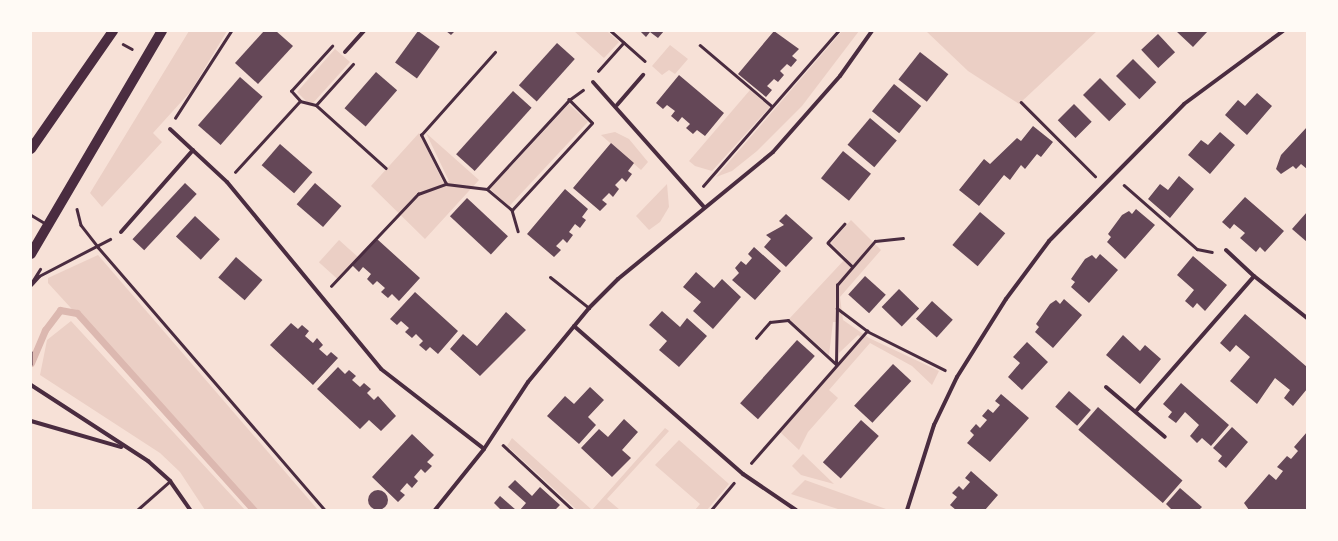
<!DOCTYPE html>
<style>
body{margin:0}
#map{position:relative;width:1338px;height:541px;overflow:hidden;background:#f7e1d7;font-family:"Space Grotesk",sans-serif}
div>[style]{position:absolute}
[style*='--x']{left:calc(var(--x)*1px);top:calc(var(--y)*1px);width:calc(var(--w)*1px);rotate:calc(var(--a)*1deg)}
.green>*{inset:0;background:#ebcfc5;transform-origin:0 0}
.stream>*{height:7px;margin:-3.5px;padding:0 3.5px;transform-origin:3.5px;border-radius:3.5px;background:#dcb8b0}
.building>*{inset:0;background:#644757;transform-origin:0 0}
.round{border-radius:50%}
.path>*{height:2.5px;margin:-1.25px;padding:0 1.25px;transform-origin:1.25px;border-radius:1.25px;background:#4a2c40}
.service>*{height:3px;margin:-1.5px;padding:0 1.5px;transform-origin:1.5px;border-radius:1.5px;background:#4a2c40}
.minor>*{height:4px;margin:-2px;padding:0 2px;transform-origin:2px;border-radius:2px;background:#4a2c40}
.primary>*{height:10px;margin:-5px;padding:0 5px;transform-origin:5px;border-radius:5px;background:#4a2c40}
span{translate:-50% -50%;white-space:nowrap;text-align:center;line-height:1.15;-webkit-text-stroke:3.5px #fffaf5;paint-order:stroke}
.frame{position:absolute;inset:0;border:32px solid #fffaf5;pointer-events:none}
</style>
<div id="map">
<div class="green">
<div style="clip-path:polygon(189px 31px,227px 31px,191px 91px,153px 133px,162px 142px,102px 207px,90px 193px)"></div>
<div style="clip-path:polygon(574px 31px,607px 31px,619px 42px,604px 58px)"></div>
<div style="clip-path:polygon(842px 31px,859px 31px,802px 106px,757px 151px,732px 171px,716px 177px)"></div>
<div style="clip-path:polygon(926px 31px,1097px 31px,1019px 104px,968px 71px)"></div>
<div style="clip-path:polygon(670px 45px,688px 59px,675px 74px,669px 70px,662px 75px,652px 66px)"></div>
<div style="clip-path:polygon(335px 49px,350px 62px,313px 103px,307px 102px,297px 92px)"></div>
<div style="clip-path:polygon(750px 90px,770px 107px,712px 171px,695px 166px,689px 161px)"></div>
<div style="left:569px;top:104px;width:26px;height:116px;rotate:43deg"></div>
<div style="clip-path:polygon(615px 132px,629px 139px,648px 162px,641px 170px,601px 135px)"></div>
<div style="clip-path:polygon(419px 133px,443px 182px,449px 181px,426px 133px,479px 180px,425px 239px,371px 186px)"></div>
<div style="clip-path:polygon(667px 184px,669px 207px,660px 222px,649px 230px,636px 216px)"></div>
<div style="clip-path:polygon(851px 220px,881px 250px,840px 297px,843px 320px,869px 338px,939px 371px,932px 385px,912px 366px,870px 343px,829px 390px,838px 398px,808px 432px,799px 450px,779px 431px,863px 339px,858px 335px,839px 353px,838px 322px,833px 322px,829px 355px,789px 319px,846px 258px,831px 243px)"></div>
<div style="left:339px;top:240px;width:25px;height:30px;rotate:42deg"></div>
<div style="clip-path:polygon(98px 255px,318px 510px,256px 510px,48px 283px,48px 278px)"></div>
<div style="clip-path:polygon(71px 321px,245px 510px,205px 510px,180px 472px,160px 453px,40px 375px,47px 340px)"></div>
<div style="clip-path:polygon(665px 428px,669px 431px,607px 499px,620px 510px,577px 510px,507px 446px,512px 438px,592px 510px)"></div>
<div style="clip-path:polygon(679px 440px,729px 484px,707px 510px,695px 510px,700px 504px,655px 465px)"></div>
<div style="clip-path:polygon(803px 454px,834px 484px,801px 475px,792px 466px)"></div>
<div style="clip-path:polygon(805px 480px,886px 509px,841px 510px,791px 494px)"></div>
</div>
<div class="stream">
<div style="--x:31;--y:363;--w:36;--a:-67"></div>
<div style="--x:45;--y:330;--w:25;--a:-53"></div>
<div style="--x:60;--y:310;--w:17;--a:10"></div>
<div style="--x:77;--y:313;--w:265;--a:48.1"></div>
</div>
<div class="building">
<div style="clip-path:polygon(264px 31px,276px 31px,293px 46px,258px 84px,235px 63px)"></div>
<div style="left:418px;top:31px;width:27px;height:39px;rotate:36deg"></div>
<div style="clip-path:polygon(446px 31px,455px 31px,451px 35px)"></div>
<div style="clip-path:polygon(640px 31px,664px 31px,658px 38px,650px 32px,646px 37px)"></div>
<div style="clip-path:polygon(774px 31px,799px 49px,792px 56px,797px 60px,791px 67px,787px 64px,780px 71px,784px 75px,778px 82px,774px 79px,767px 86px,772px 90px,766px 97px,738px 74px)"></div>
<div style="clip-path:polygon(1176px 31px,1208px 31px,1193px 47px)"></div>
<div style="left:1158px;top:34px;width:25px;height:23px;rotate:47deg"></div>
<div style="left:557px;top:43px;width:24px;height:57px;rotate:42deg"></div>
<div style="left:920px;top:52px;width:36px;height:35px;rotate:38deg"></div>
<div style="left:1133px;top:59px;width:33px;height:24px;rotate:45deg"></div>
<div style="left:376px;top:72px;width:28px;height:48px;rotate:41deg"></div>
<div style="clip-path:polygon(679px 75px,724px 113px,705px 136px,697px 130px,693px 134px,686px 128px,690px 124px,682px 117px,678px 122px,671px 116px,675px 111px,667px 105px,663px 109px,656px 103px)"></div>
<div style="left:240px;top:77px;width:30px;height:64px;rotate:41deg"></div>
<div style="left:1100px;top:78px;width:37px;height:24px;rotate:45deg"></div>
<div style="left:894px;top:84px;width:35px;height:35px;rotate:39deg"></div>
<div style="left:513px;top:91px;width:25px;height:85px;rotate:42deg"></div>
<div style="clip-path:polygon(1257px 93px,1272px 106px,1247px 135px,1225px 115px,1238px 100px,1245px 106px)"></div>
<div style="left:1074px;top:104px;width:25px;height:23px;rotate:45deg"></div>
<div style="left:870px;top:118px;width:35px;height:35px;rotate:40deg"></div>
<div style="clip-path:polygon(1033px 126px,1053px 142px,1041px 157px,1037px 154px,1025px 169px,1021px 165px,1010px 180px,1004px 175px,979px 206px,959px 190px,984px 159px,990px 164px,1017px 138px,1021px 141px)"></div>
<div style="clip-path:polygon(1307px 127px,1307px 169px,1301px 164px,1296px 169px,1293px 166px,1281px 174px,1276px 169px,1281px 155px)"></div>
<div style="clip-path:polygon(1220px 132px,1235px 145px,1210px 174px,1188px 155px,1201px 140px,1208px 145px)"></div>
<div style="clip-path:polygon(611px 143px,634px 163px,628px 171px,632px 174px,626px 182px,622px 178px,615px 185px,619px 189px,613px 197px,609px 193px,602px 200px,607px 204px,600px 211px,573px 188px)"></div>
<div style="left:280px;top:144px;width:43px;height:28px;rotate:41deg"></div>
<div style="left:843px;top:151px;width:36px;height:35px;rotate:39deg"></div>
<div style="clip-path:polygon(1179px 176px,1194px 189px,1170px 218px,1148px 199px,1160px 184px,1168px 190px)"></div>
<div style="left:185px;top:183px;width:16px;height:77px;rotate:43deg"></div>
<div style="left:315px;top:183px;width:35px;height:28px;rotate:41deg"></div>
<div style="clip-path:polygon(565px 189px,588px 209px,582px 217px,586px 220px,580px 228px,575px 224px,569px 232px,573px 235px,567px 243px,563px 239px,556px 246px,561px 250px,554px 257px,527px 234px)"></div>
<div style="clip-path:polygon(1245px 197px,1284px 231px,1265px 252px,1260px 247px,1256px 252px,1240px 238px,1245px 233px,1234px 224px,1230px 229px,1222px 222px)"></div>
<div style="left:467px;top:198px;width:56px;height:25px;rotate:43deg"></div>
<div style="clip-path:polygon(1136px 209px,1155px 225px,1125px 259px,1107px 242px,1111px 237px,1108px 234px,1122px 215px,1129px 211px,1132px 214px)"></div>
<div style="left:980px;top:212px;width:33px;height:43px;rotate:40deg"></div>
<div style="clip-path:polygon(1307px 212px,1307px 242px,1292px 229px)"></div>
<div style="clip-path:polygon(786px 214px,813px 238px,786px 267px,764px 247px,771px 239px,766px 235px,784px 225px,779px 221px)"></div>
<div style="left:195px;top:216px;width:34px;height:28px;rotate:43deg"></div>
<div style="clip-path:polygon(377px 239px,420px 278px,399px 301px,392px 294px,388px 298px,381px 292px,385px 288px,377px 281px,373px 285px,367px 279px,371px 274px,363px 267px,359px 272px,352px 265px)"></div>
<div style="clip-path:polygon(754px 247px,781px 271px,755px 300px,732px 280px,739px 273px,735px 268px,741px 261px,746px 265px,752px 258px,748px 254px)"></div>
<div style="clip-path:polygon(1100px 254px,1118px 270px,1089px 303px,1071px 287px,1075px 282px,1071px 279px,1085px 259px,1092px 255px,1096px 259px)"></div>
<div style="clip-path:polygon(1193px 256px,1227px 285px,1205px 311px,1197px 303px,1193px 308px,1185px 301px,1194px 290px,1177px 275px)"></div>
<div style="left:236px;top:257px;width:35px;height:27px;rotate:41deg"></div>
<div style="clip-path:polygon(696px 272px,714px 288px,722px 279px,741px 297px,713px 329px,693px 311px,701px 302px,683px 287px)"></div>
<div style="left:865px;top:276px;width:28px;height:25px;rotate:42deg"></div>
<div style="left:899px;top:289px;width:28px;height:25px;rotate:44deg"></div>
<div style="clip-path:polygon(415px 292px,458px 331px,438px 354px,430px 347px,426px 351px,419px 345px,423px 341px,416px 334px,412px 338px,405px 332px,409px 328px,401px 321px,397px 325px,390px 319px)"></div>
<div style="clip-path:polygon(1064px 299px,1082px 315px,1053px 348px,1035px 332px,1039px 327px,1036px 324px,1050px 304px,1056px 300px,1060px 304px)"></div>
<div style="left:932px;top:301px;width:28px;height:24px;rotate:42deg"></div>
<div style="clip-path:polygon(662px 311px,680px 327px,687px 318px,707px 336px,679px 367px,659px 350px,667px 341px,649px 325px)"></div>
<div style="clip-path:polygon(506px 312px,526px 330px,480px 376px,450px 349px,463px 334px,477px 346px)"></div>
<div style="clip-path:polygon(1245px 314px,1307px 367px,1307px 389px,1293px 406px,1284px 398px,1290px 390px,1275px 378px,1257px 404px,1230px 381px,1250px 357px,1236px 345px,1230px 352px,1220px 343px)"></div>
<div style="clip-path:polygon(291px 323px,298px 329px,302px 325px,309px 331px,305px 336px,313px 343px,317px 338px,323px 345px,319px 349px,327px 356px,331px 352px,338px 358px,313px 385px,270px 345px)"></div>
<div style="clip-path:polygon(1123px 335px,1140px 351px,1145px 345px,1161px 359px,1140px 384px,1106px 355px)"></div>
<div style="left:797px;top:340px;width:24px;height:85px;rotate:42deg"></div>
<div style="clip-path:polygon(1027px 342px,1048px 362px,1022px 390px,1008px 377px,1020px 363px,1013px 357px)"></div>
<div style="left:893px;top:364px;width:25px;height:57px;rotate:43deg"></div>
<div style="clip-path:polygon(338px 367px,345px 374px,349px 370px,356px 376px,352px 380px,360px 387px,364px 383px,371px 389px,367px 393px,374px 400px,378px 396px,396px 416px,381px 431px,369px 420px,360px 429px,317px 389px)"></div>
<div style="clip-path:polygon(1181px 383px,1229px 425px,1211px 446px,1202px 438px,1197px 443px,1190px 436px,1199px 425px,1185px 412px,1176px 423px,1168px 417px,1172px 412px,1163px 404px)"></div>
<div style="clip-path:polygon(590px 387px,604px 400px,588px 417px,596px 425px,579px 444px,547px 416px,565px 396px,574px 404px)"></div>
<div style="left:1069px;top:391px;width:29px;height:21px;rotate:41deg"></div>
<div style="clip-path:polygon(1001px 394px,1029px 418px,990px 462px,967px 443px,974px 435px,970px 431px,976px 424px,980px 428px,987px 420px,982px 416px,988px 409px,993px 413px,1000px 405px,995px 401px)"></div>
<div style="left:1098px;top:407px;width:112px;height:30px;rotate:41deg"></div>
<div style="clip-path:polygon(624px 419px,638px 432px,622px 450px,631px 458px,612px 477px,581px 448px,599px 429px,608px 437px)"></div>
<div style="left:861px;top:420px;width:24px;height:57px;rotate:42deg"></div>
<div style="clip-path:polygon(1232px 427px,1248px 442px,1226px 468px,1218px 461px,1222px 456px,1213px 448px)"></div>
<div style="clip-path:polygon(1307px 432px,1307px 510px,1249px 510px,1244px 503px,1269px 474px,1276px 480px,1283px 471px,1277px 467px,1287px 456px,1291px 459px,1298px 451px,1294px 447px)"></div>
<div style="clip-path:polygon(412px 434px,434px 455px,427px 462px,432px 466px,425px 473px,421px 469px,414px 477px,418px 481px,412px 488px,407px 483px,400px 491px,405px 495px,398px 502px,372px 477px)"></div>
<div style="clip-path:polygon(971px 471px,998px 495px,985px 510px,956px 510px,950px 505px,957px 497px,952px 493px,959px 486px,963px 490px,970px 482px,965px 478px)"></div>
<div style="clip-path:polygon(515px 480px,532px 496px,540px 487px,560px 505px,555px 510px,520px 510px,526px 503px,508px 487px)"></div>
<div style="clip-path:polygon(1180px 488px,1202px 507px,1199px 510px,1172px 510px,1166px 504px)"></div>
<div class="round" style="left:368px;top:490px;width:20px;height:20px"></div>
<div style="clip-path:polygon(500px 496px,516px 510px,501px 510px,494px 503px)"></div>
</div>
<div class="path">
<div style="--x:611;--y:31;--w:45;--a:41.4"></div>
<div style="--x:123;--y:44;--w:10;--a:29"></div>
<div style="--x:700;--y:45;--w:94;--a:40.3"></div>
<div style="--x:598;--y:71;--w:38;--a:-48"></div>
<div style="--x:300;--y:101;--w:13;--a:-132"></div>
<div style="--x:291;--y:91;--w:61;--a:-47.7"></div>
<div style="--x:1021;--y:102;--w:105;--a:45"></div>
<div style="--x:316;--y:105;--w:94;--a:42"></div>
<div style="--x:175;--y:118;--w:103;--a:-57.2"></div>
<div style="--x:235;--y:172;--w:96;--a:-47.5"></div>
<div style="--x:300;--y:101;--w:16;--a:14"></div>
<div style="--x:316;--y:105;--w:55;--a:-47.9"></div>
<div style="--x:446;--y:184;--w:55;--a:-117"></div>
<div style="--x:421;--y:135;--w:111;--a:-48.3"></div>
<div style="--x:1124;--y:185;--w:97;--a:41.2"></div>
<div style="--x:1197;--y:249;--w:15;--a:11"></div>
<div style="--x:703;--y:186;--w:206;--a:-48.9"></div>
<div style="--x:487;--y:189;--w:33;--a:40"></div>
<div style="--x:512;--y:210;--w:22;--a:74"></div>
<div style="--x:77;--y:209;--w:16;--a:76"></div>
<div style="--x:81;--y:225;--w:28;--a:52"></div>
<div style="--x:98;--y:247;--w:347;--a:49.2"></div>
<div style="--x:512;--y:210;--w:118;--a:-47.4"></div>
<div style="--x:592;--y:123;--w:33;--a:-135"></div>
<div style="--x:845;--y:224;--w:25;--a:132"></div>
<div style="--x:828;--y:243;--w:33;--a:44"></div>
<div style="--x:32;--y:282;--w:15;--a:-58"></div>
<div style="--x:31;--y:285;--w:12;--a:-48"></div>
<div style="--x:39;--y:276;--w:80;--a:-27.5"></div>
<div style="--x:331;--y:286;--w:127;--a:-46.6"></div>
<div style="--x:418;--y:194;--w:30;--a:-20"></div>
<div style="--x:446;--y:184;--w:41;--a:7"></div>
<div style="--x:487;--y:189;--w:121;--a:-47.3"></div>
<div style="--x:569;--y:100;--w:17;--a:-36"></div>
<div style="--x:837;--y:308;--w:23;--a:-90"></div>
<div style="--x:837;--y:285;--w:58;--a:-49.2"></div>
<div style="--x:875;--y:241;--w:28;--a:-6"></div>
<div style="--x:756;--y:338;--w:21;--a:-49"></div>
<div style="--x:770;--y:322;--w:18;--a:-6"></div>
<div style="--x:788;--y:320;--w:65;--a:42.5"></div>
<div style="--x:836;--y:364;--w:56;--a:-89"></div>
<div style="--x:837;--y:308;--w:38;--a:37"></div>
<div style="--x:31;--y:352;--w:12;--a:90"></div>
<div style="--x:503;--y:445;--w:96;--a:42.9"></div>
<div style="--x:751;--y:463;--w:176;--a:-48.7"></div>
<div style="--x:867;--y:331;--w:87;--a:26.6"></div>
<div style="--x:711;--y:510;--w:35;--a:-50"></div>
</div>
<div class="service">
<div style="--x:31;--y:215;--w:17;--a:31"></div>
<div style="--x:550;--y:277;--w:50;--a:38.5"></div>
<div style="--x:137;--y:510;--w:44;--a:-41.3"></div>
</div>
<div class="minor">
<div style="--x:345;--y:52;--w:28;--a:-48"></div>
<div style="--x:593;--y:82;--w:167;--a:48.4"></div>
<div style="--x:617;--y:105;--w:40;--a:-49"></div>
<div style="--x:170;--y:129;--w:78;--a:42.9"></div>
<div style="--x:227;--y:182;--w:242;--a:50.5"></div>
<div style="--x:381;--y:369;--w:130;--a:37.8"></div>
<div style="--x:121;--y:232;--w:109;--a:-48.7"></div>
<div style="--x:1226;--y:250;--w:38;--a:43"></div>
<div style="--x:574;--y:326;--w:225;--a:41.2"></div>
<div style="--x:743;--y:474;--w:64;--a:34.2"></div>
<div style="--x:31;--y:385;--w:140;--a:33"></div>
<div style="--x:148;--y:461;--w:30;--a:42"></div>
<div style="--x:170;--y:481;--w:35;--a:55"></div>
<div style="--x:1106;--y:387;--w:77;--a:40.3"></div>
<div style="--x:1136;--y:411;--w:179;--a:-48.8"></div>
<div style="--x:1254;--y:276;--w:68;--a:38.4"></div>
<div style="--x:31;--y:421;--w:94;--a:16.1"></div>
<div style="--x:435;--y:510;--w:78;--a:-51.2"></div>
<div style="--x:484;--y:449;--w:80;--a:-56.7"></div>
<div style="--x:528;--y:382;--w:96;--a:-50.5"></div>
<div style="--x:589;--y:308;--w:41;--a:-45"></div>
<div style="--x:618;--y:279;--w:200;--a:-39.3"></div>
<div style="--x:773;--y:152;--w:101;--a:-48.6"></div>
<div style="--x:840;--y:76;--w:55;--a:-54.6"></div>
<div style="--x:907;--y:510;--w:89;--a:-72.4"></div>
<div style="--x:934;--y:425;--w:53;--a:-64.4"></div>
<div style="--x:957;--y:377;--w:92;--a:-57.9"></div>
<div style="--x:1006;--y:299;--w:72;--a:-53.4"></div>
<div style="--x:1049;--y:241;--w:192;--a:-45.4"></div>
<div style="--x:1184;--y:104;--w:123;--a:-36.4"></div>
</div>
<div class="primary">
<div style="--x:31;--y:149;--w:144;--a:-55.2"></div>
<div style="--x:31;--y:254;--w:259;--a:-59.6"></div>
</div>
<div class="frame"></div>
</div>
